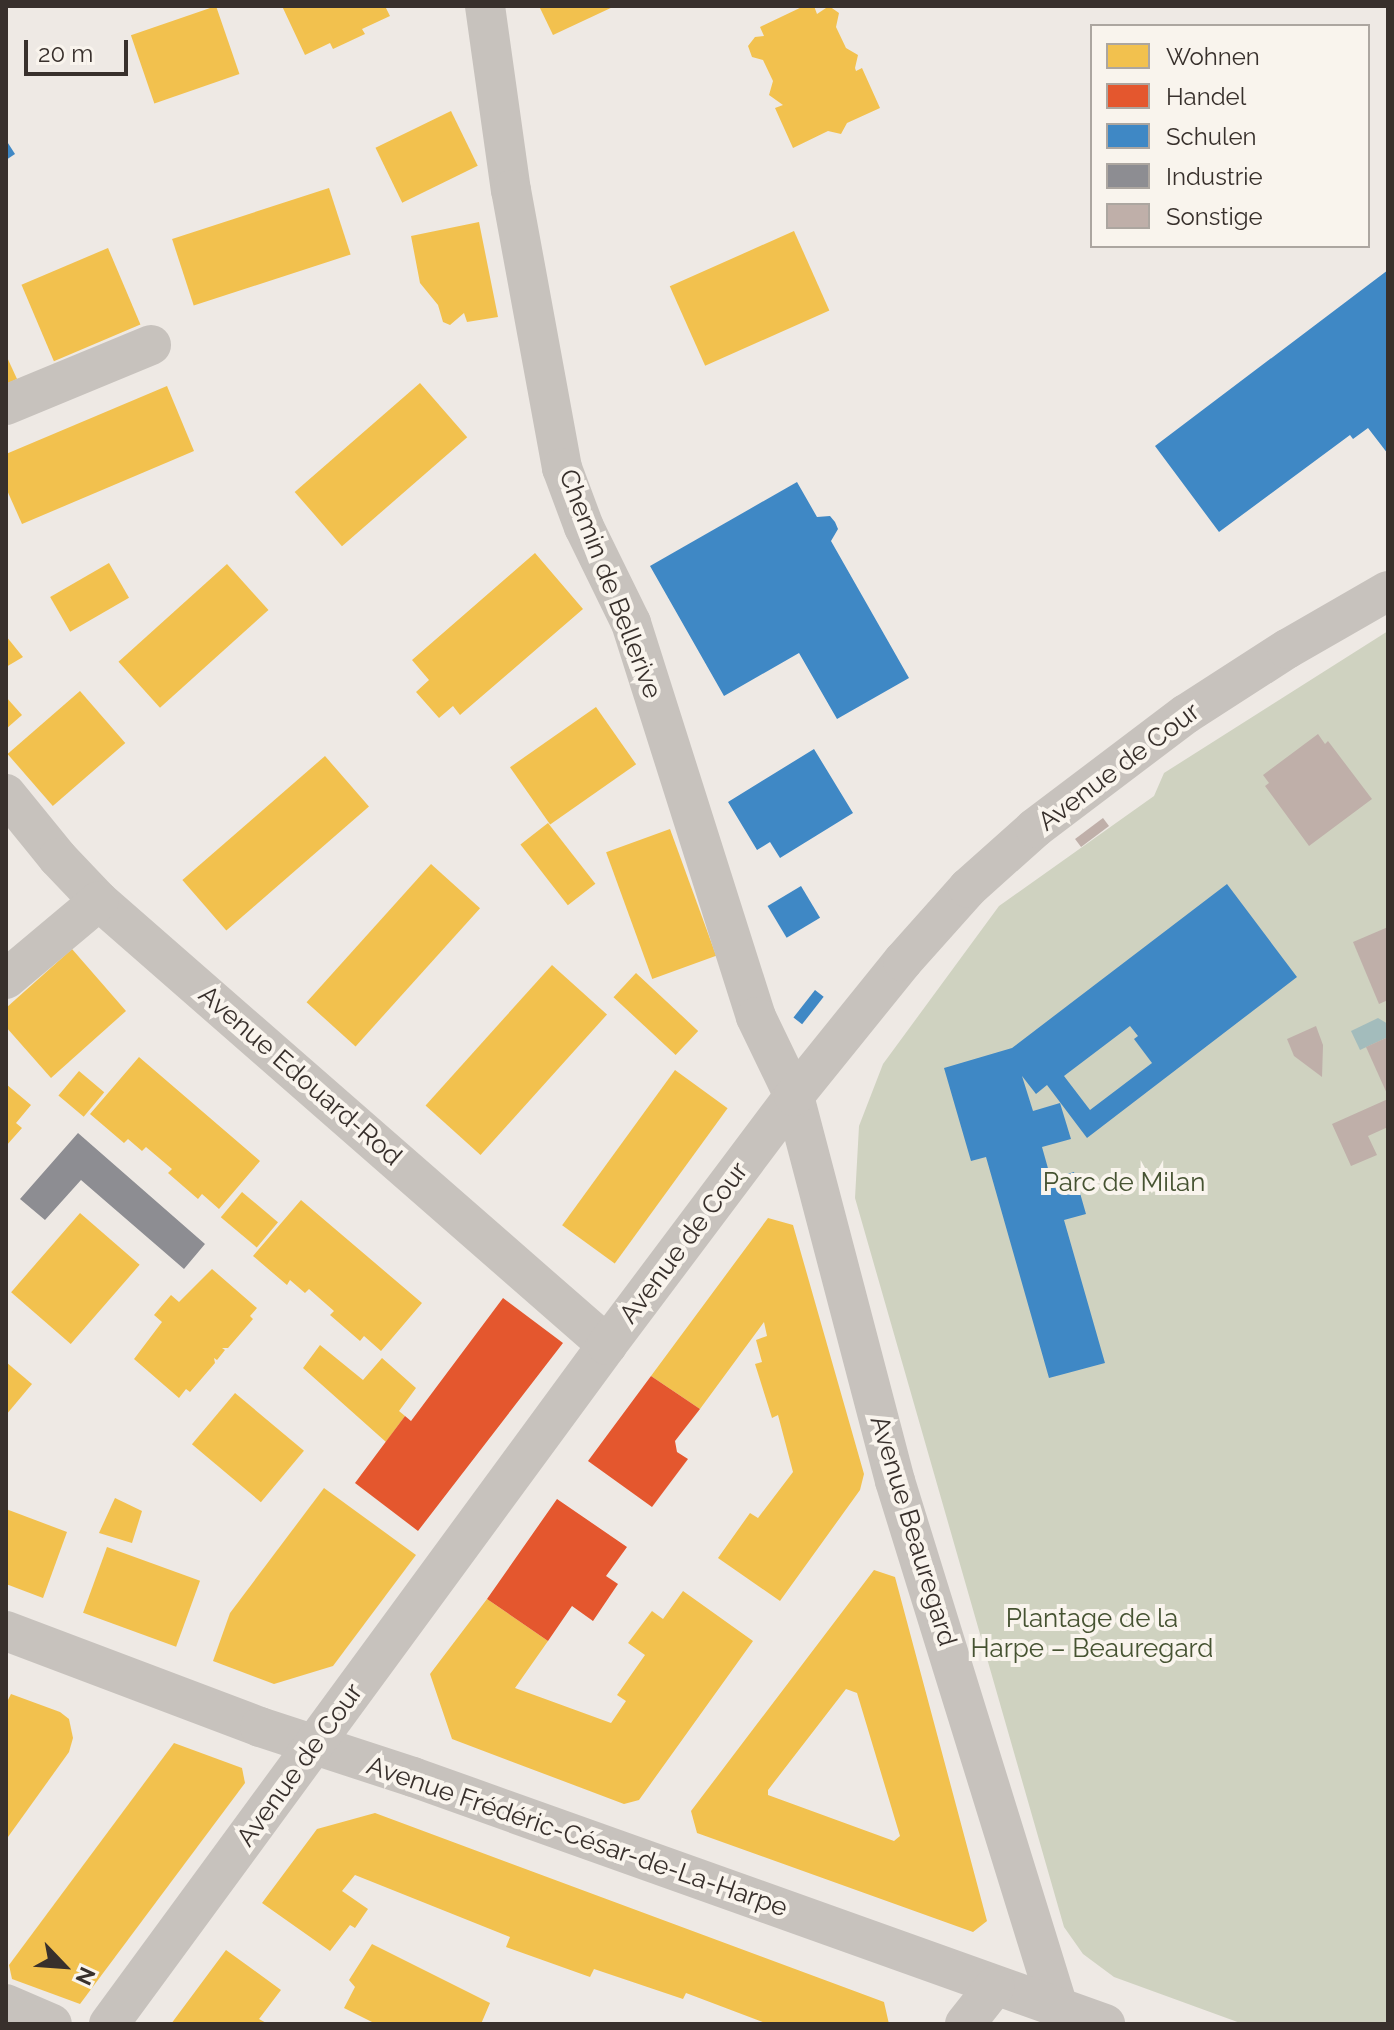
<!DOCTYPE html>
<meta charset="utf-8">
<style>
body{margin:0}
#map{position:relative;width:1394px;height:2030px;overflow:hidden;background:#eee9e4;font-family:Raleway,sans-serif}
div>[style]{position:absolute}
[style*='--x']{left:calc(var(--x)*1px);top:calc(var(--y)*1px);width:calc(var(--w)*1px);rotate:calc(var(--a)*1deg)}
.green>*{inset:0;background:#cfd2c0}
.water>*{inset:0;background:#a3bcbc}
.homes>*{inset:0;background:#f2c14e;transform-origin:0 0}
.shops>*{inset:0;background:#e4572e}
.schools>*{inset:0;background:#3f88c5;transform-origin:0 0}
.industry>*{inset:0;background:#8d8d92}
.building>*{inset:0;background:#bfafa9;transform-origin:0 0}
.minor>*{height:40px;margin:-20px;padding:0 20px;transform-origin:20px;border-radius:20px;background:#c7c2bd}
span{translate:-50% -50%;white-space:nowrap;text-align:center;line-height:1.15;-webkit-text-stroke:8px #f9f4ed;paint-order:stroke}
.street-label{font-size:26px;color:#38302c}
.park-label{font-size:26px;color:#465332}
.frame{position:absolute;inset:0;border:8px solid #38302c;pointer-events:none}
.legend{position:absolute;left:1090px;top:24px;width:280px;height:224px;box-sizing:border-box;background:#f9f4ed;border:2px solid #aca6a0;margin:0;padding:10px 14px;list-style:none;font-size:24px;color:#38302c}
.legend li{display:flex;align-items:center;gap:16px;height:40px}
.legend b{width:40px;border:2px solid #aca6a0}
.north{position:absolute;left:24px;top:1926px;width:80px;height:80px;-webkit-text-stroke:6px #f9f4ed;paint-order:stroke;rotate:115deg;font-size:22px;font-weight:700;line-height:32px;text-align:center;color:#38302c}
.north::after{content:'';display:block;margin:auto;width:28px;height:36px;background:#38302c;clip-path:polygon(50% 0,100% 100%,50% 72%,0 100%)}
.scale{position:absolute;left:24px;top:40px;width:104px;height:36px;box-sizing:border-box;border:4px solid #38302c;border-top:0;padding-left:10px;font-size:24px;line-height:28px;white-space:nowrap;color:#38302c;-webkit-text-stroke:6px #f9f4ed;paint-order:stroke}
</style>
<div id="map">
<div class="green">
<div style="clip-path:polygon(1388px 631px,1388px 2024px,1243px 2024px,1114px 1977px,1083px 1954px,1064px 1927px,855px 1198px,859px 1126px,883px 1064px,999px 906px,1154px 796px,1164px 773px)"></div>
</div>
<div class="water">
<div style="clip-path:polygon(1378px 1018px,1388px 1024px,1388px 1037px,1360px 1050px,1351px 1031px)"></div>
</div>
<div class="homes">
<div style="left:216px;top:6px;width:72px;height:90px;rotate:71deg"></div>
<div style="clip-path:polygon(282px 6px,385px 6px,390px 16px,362px 29px,365px 34px,333px 49px,330px 43px,305px 55px)"></div>
<div style="clip-path:polygon(539px 6px,615px 6px,553px 35px)"></div>
<div style="clip-path:polygon(804px 6px,814px 6px,817px 14px,829px 6px,839px 13px,836px 27px,846px 48px,858px 55px,855px 68px,856px 71px,862px 68px,880px 108px,847px 123px,841px 134px,828px 131px,793px 148px,775px 108px,783px 105px,769px 95px,773px 81px,763px 60px,752px 57px,748px 46px,755px 37px,764px 36px,760px 27px)"></div>
<div style="left:451px;top:111px;width:61px;height:84px;rotate:64deg"></div>
<div style="left:329px;top:188px;width:70px;height:165px;rotate:72deg"></div>
<div style="clip-path:polygon(479px 222px,498px 317px,467px 322px,464px 313px,450px 325px,443px 322px,438px 305px,420px 283px,411px 236px)"></div>
<div style="left:794px;top:231px;width:87px;height:136px;rotate:66deg"></div>
<div style="left:108px;top:248px;width:83px;height:94px;rotate:67deg"></div>
<div style="clip-path:polygon(6px 355px,17px 379px,6px 384px)"></div>
<div style="left:420px;top:383px;width:72px;height:166px;rotate:49deg"></div>
<div style="clip-path:polygon(167px 386px,194px 451px,22px 524px,6px 488px,6px 454px)"></div>
<div style="clip-path:polygon(535px 553px,583px 609px,460px 715px,453px 706px,439px 718px,416px 692px,429px 680px,412px 660px)"></div>
<div style="left:109px;top:563px;width:40px;height:68px;rotate:60deg"></div>
<div style="left:227px;top:564px;width:62px;height:146px;rotate:48deg"></div>
<div style="clip-path:polygon(6px 636px,23px 657px,6px 667px)"></div>
<div style="left:80px;top:691px;width:69px;height:96px;rotate:49deg"></div>
<div style="clip-path:polygon(6px 697px,22px 715px,6px 729px)"></div>
<div style="left:596px;top:707px;width:70px;height:105px;rotate:55deg"></div>
<div style="left:325px;top:756px;width:67px;height:189px;rotate:49deg"></div>
<div style="left:548px;top:823px;width:77px;height:35px;rotate:52deg"></div>
<div style="left:670px;top:829px;width:135px;height:68px;rotate:70deg"></div>
<div style="left:431px;top:864px;width:66px;height:186px;rotate:42deg"></div>
<div style="clip-path:polygon(72px 949px,126px 1011px,51px 1078px,6px 1027px,6px 1008px)"></div>
<div style="left:552px;top:965px;width:74px;height:189px;rotate:42deg"></div>
<div style="left:636px;top:973px;width:85px;height:33px;rotate:43deg"></div>
<div style="clip-path:polygon(139px 1057px,260px 1161px,219px 1209px,202px 1194px,198px 1199px,168px 1173px,172px 1169px,146px 1147px,142px 1151px,128px 1139px,124px 1143px,90px 1114px)"></div>
<div style="left:675px;top:1070px;width:65px;height:192px;rotate:36deg"></div>
<div style="left:79px;top:1071px;width:33px;height:32px;rotate:40deg"></div>
<div style="clip-path:polygon(6px 1084px,31px 1105px,16px 1123px,22px 1128px,6px 1146px)"></div>
<div style="left:242px;top:1192px;width:47px;height:33px;rotate:40deg"></div>
<div style="clip-path:polygon(301px 1200px,422px 1303px,381px 1351px,364px 1336px,360px 1341px,330px 1315px,334px 1311px,309px 1289px,305px 1293px,290px 1280px,287px 1285px,253px 1256px)"></div>
<div style="left:80px;top:1213px;width:79px;height:105px;rotate:41deg"></div>
<div style="clip-path:polygon(768px 1218px,793px 1225px,864px 1474px,860px 1490px,780px 1601px,718px 1558px,750px 1513px,758px 1518px,793px 1472px,778px 1415px,772px 1418px,755px 1364px,762px 1362px,756px 1340px,767px 1336px,764px 1322px,700px 1409px,651px 1376px)"></div>
<div style="clip-path:polygon(212px 1269px,257px 1308px,250px 1316px,253px 1319px,228px 1348px,222px 1348px,225px 1350px,217px 1360px,214px 1358px,215px 1363px,190px 1392px,186px 1389px,179px 1398px,134px 1359px,162px 1322px,154px 1315px,171px 1295px,179px 1302px)"></div>
<div style="clip-path:polygon(320px 1345px,363px 1380px,382px 1358px,416px 1388px,399px 1411px,405px 1416px,386px 1442px,303px 1368px)"></div>
<div style="clip-path:polygon(6px 1362px,32px 1384px,6px 1415px)"></div>
<div style="left:235px;top:1393px;width:90px;height:67px;rotate:40deg"></div>
<div style="clip-path:polygon(324px 1488px,416px 1555px,333px 1666px,274px 1684px,213px 1661px,230px 1613px)"></div>
<div style="clip-path:polygon(115px 1498px,142px 1511px,132px 1543px,99px 1533px)"></div>
<div style="clip-path:polygon(6px 1509px,67px 1532px,43px 1598px,6px 1584px)"></div>
<div style="left:107px;top:1547px;width:99px;height:70px;rotate:20deg"></div>
<div style="clip-path:polygon(evenodd,874px 1570px,895px 1577px,987px 1921px,973px 1932px,697px 1833px,691px 1811px,874px 1570px,846px 1689px,857px 1693px,900px 1836px,894px 1841px,768px 1795px,768px 1790px,846px 1689px)"></div>
<div style="clip-path:polygon(683px 1591px,753px 1641px,639px 1800px,624px 1804px,452px 1739px,430px 1674px,487px 1599px,548px 1641px,515px 1688px,611px 1723px,626px 1701px,617px 1695px,645px 1655px,628px 1643px,652px 1611px,663px 1619px)"></div>
<div style="clip-path:polygon(11px 1694px,60px 1712px,69px 1719px,73px 1738px,69px 1752px,8px 1837px,6px 1704px)"></div>
<div style="clip-path:polygon(174px 1743px,242px 1768px,245px 1783px,80px 2004px,12px 1979px,9px 1965px)"></div>
<div style="clip-path:polygon(375px 1813px,884px 2002px,889px 2024px,768px 2024px,686px 1993px,683px 1999px,594px 1969px,590px 1977px,506px 1947px,510px 1937px,355px 1875px,342px 1891px,368px 1909px,355px 1928px,350px 1925px,330px 1951px,262px 1903px,317px 1829px)"></div>
<div style="clip-path:polygon(372px 1944px,490px 2003px,481px 2024px,376px 2024px,344px 2008px,355px 1987px,349px 1980px)"></div>
<div style="clip-path:polygon(226px 1950px,281px 1990px,259px 2019px,268px 2024px,171px 2024px)"></div>
</div>
<div class="shops">
<div style="clip-path:polygon(503px 1298px,563px 1343px,418px 1531px,355px 1483px,405px 1416px,411px 1421px)"></div>
<div style="clip-path:polygon(651px 1376px,700px 1409px,675px 1441px,677px 1452px,688px 1459px,652px 1507px,588px 1461px)"></div>
<div style="clip-path:polygon(557px 1499px,627px 1547px,606px 1576px,618px 1584px,593px 1621px,572px 1606px,548px 1641px,487px 1599px)"></div>
</div>
<div class="schools">
<div style="clip-path:polygon(6px 140px,15px 154px,6px 160px)"></div>
<div style="clip-path:polygon(1388px 270px,1388px 454px,1368px 428px,1353px 439px,1350px 435px,1219px 532px,1155px 446px)"></div>
<div style="clip-path:polygon(797px 482px,817px 517px,830px 516px,835px 522px,838px 529px,831px 541px,909px 678px,837px 719px,799px 653px,724px 696px,650px 566px)"></div>
<div style="clip-path:polygon(814px 749px,853px 813px,780px 858px,770px 842px,757px 850px,728px 802px)"></div>
<div style="clip-path:polygon(evenodd,1227px 884px,1297px 977px,1087px 1138px,1047px 1085px,1036px 1094px,1022px 1076px,1033px 1111px,1060px 1103px,1071px 1139px,1042px 1147px,1051px 1179px,1074px 1172px,1086px 1214px,1064px 1220px,1105px 1363px,1049px 1378px,986px 1157px,971px 1161px,944px 1068px,1012px 1048px,1227px 884px,1130px 1026px,1138px 1036px,1134px 1039px,1152px 1063px,1090px 1110px,1064px 1076px,1130px 1026px)"></div>
<div style="left:801px;top:886px;width:37px;height:39px;rotate:59deg"></div>
<div style="left:815px;top:990px;width:11px;height:35px;rotate:38deg"></div>
</div>
<div class="industry">
<div style="clip-path:polygon(78px 1133px,205px 1244px,184px 1269px,81px 1180px,45px 1220px,20px 1199px)"></div>
</div>
<div class="building">
<div style="clip-path:polygon(1318px 734px,1325px 744px,1328px 741px,1372px 799px,1309px 846px,1265px 786px,1269px 783px,1263px 775px)"></div>
<div style="left:1103px;top:818px;width:10px;height:35px;rotate:53deg"></div>
<div style="clip-path:polygon(1388px 927px,1388px 1000px,1379px 1004px,1353px 942px)"></div>
<div style="clip-path:polygon(1316px 1026px,1323px 1045px,1322px 1077px,1294px 1056px,1287px 1039px)"></div>
<div style="clip-path:polygon(1388px 1037px,1388px 1096px,1366px 1047px)"></div>
<div style="clip-path:polygon(1388px 1099px,1388px 1127px,1368px 1136px,1377px 1155px,1351px 1166px,1332px 1124px)"></div>
</div>
<div class="minor">
<div style="--x:485;--y:6;--w:186;--a:82"></div>
<div style="--x:511;--y:190;--w:283;--a:79.6"></div>
<div style="--x:562;--y:468;--w:63;--a:69.6"></div>
<div style="--x:584;--y:527;--w:107;--a:63.9"></div>
<div style="--x:631;--y:623;--w:413;--a:72.4"></div>
<div style="--x:756;--y:1017;--w:88;--a:64.3"></div>
<div style="--x:794;--y:1096;--w:398;--a:75.3"></div>
<div style="--x:895;--y:1481;--w:551;--a:72.78"></div>
<div style="--x:6;--y:405;--w:157;--a:-22.5"></div>
<div style="--x:6;--y:794;--w:82;--a:50.9"></div>
<div style="--x:58;--y:858;--w:59;--a:46.4"></div>
<div style="--x:99;--y:901;--w:675;--a:41.15"></div>
<div style="--x:6;--y:979;--w:121;--a:-40"></div>
<div style="--x:6;--y:1631;--w:272;--a:20.7"></div>
<div style="--x:260;--y:1727;--w:161;--a:18.1"></div>
<div style="--x:413;--y:1777;--w:735;--a:19.64"></div>
<div style="--x:6;--y:2004;--w:50;--a:23.5"></div>
<div style="--x:109;--y:2024;--w:842;--a:-53.74"></div>
<div style="--x:607;--y:1345;--w:311;--a:-53.1"></div>
<div style="--x:794;--y:1096;--w:174;--a:-51.1"></div>
<div style="--x:903;--y:961;--w:98;--a:-48.3"></div>
<div style="--x:968;--y:888;--w:90;--a:-41.8"></div>
<div style="--x:1035;--y:828;--w:189;--a:-37.1"></div>
<div style="--x:1186;--y:714;--w:120;--a:-32.8"></div>
<div style="--x:1287;--y:649;--w:116;--a:-29.9"></div>
<div style="--x:965;--y:2024;--w:48;--a:-51.7"></div>
</div>
<div class="street-label">
<span style="left:610px;top:584px;rotate:69deg">Chemin de Bellerive</span>
<span style="left:1119px;top:767px;rotate:-37deg">Avenue de Cour</span>
<span style="left:300px;top:1076px;rotate:41deg">Avenue Edouard-Rod</span>
<span style="left:684px;top:1243px;rotate:-53deg">Avenue de Cour</span>
<span style="left:913px;top:1531px;rotate:73deg">Avenue Beauregard</span>
<span style="left:300px;top:1765px;rotate:-54deg">Avenue de Cour</span>
<span style="left:577px;top:1837px;rotate:19deg">Avenue Frédéric-César-de-La-Harpe</span>
</div>
<div class="park-label">
<span style="left:1124px;top:1183px">Parc de Milan</span>
<span style="left:1092px;top:1634px">Plantage de la<br>Harpe – Beauregard</span>
</div>
<div class="frame"></div>
<ul class="legend">
<li><b style="height:22px;background:#f2c14e"></b>Wohnen</li>
<li><b style="height:22px;background:#e4572e"></b>Handel</li>
<li><b style="height:22px;background:#3f88c5"></b>Schulen</li>
<li><b style="height:22px;background:#8d8d92"></b>Industrie</li>
<li><b style="height:22px;background:#bfafa9"></b>Sonstige</li>
</ul>
<div class="north">N</div>
<div class="scale">20 m</div>
</div>
